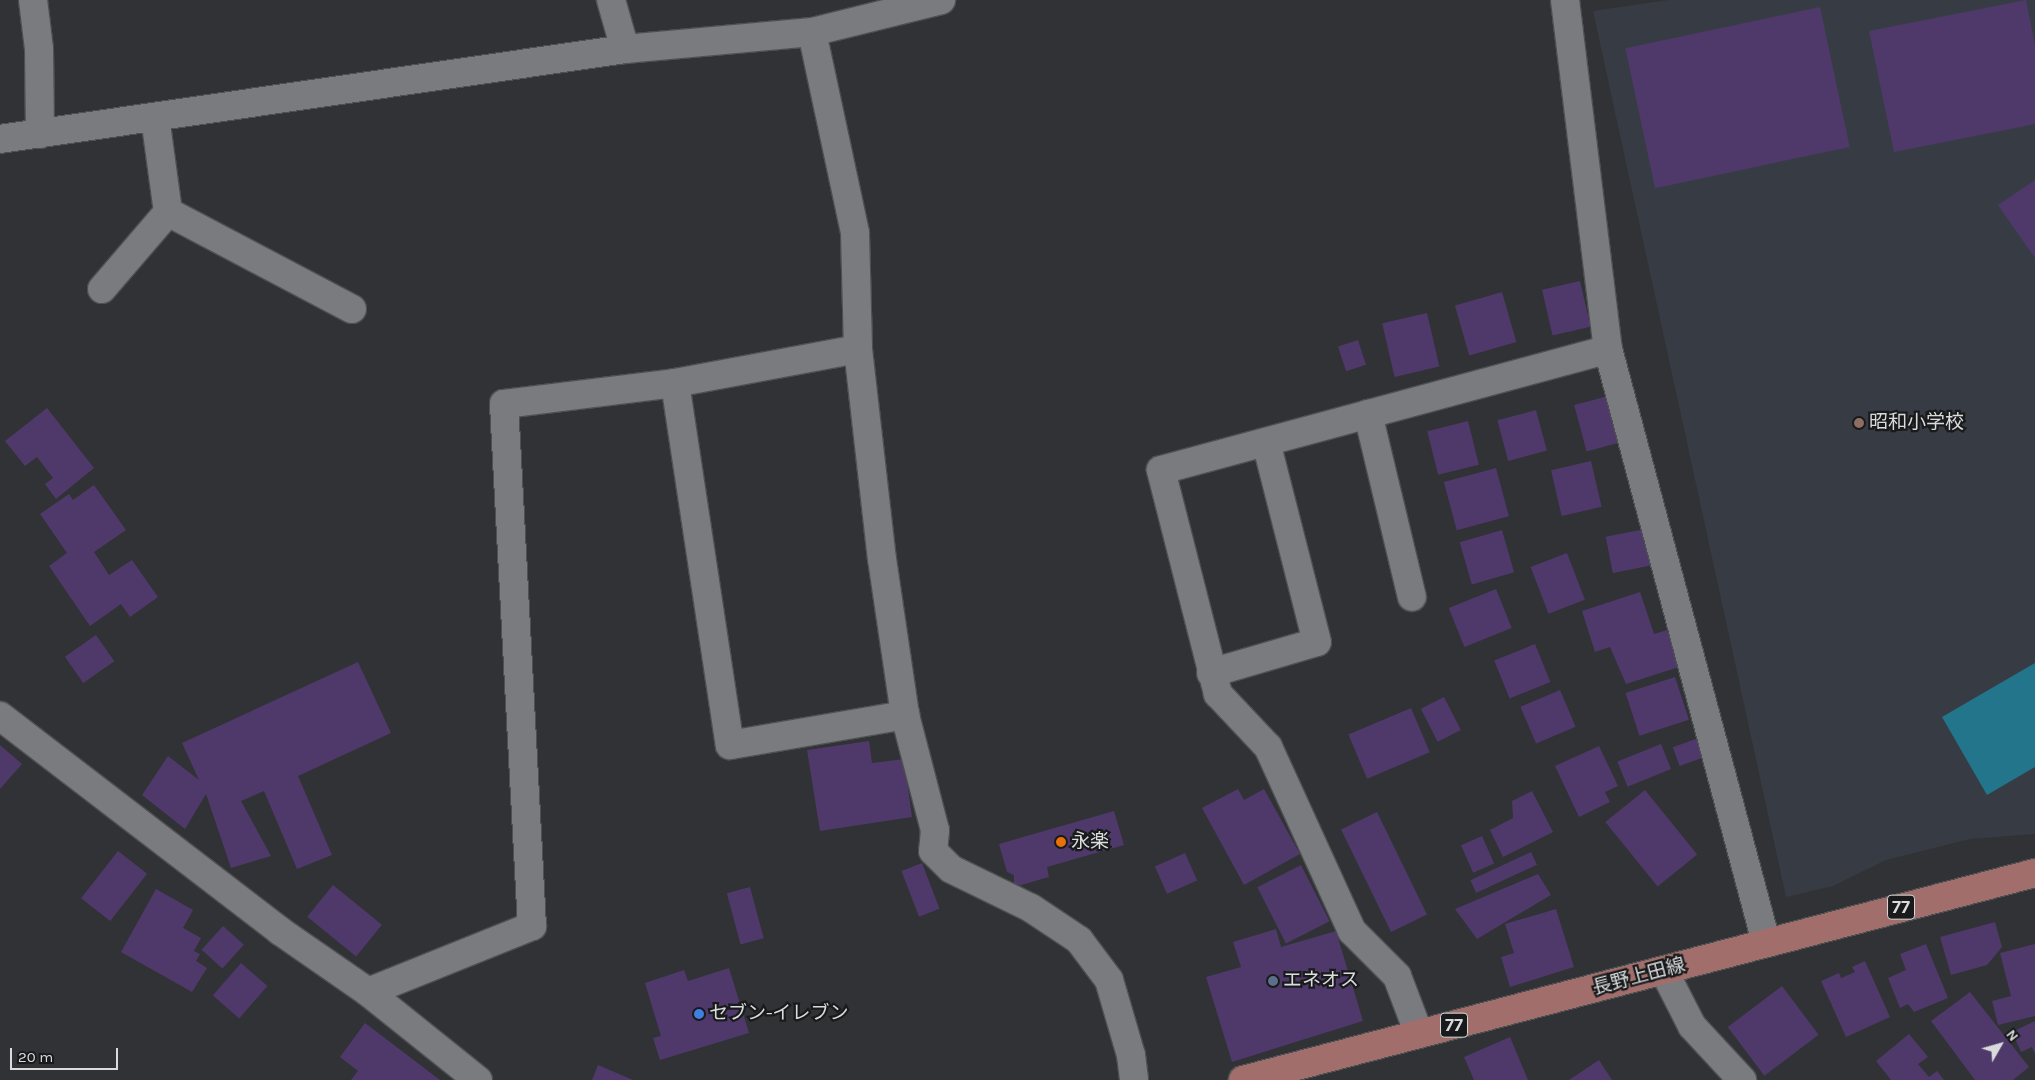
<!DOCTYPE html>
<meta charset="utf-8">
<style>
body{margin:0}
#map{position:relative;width:2035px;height:1080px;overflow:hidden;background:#303235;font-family:Karla,"Noto Sans JP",sans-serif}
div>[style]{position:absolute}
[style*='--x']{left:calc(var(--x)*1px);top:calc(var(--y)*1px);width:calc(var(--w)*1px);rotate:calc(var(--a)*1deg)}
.built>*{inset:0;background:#373c44}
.water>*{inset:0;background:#22758a}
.building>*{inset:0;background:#4f396a;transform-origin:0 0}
.roads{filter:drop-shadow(1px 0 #4e5052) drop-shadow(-1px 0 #4e5052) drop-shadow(0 1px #4e5052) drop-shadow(0 -1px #4e5052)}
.minor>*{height:28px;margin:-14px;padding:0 14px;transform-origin:14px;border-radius:14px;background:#797b7e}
.major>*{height:28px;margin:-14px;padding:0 14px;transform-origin:14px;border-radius:14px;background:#a16e6c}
.dots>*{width:14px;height:14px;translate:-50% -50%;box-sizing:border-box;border:2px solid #191a1b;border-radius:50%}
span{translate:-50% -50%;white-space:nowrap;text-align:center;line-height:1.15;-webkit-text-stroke:4.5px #191a1b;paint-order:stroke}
.shield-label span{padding:1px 4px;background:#191a1b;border:1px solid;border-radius:4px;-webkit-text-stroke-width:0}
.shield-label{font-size:18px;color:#d9dbdc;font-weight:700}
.poi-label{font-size:19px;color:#d9dbdc}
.left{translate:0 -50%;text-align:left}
.street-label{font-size:19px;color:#d9dbdc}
.north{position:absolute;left:1975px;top:1020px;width:50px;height:50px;-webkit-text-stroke:4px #191a1b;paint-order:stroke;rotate:52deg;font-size:14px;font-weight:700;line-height:20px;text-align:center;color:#d9dbdc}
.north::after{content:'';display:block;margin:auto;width:18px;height:22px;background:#d9dbdc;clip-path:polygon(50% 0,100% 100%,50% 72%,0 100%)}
.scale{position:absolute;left:10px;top:1048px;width:108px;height:22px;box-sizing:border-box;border:2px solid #d9dbdc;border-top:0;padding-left:6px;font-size:15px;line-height:18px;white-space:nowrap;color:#d9dbdc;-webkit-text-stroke:4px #191a1b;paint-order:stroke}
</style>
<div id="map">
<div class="built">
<div style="clip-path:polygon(1668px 0,2035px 0,2035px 834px,1970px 839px,1886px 860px,1833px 886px,1786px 897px,1593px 11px)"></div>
</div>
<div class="water">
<div style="clip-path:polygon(2035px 663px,2035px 767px,1987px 795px,1942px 717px)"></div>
</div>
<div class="building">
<div style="clip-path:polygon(2026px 0,2035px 45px,2035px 124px,1894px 152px,1869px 31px)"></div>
<div style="left:1820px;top:7px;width:143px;height:199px;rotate:78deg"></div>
<div style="clip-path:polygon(2035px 180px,2035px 258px,1998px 205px)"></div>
<div style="left:1580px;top:281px;width:47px;height:39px;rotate:77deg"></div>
<div style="left:1502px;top:292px;width:52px;height:49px;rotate:74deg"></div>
<div style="left:1427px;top:313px;width:55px;height:46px;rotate:77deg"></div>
<div style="left:1358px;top:340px;width:26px;height:21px;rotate:72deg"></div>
<div style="left:1608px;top:396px;width:48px;height:35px;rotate:75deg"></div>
<div style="clip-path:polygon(47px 408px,94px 468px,56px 499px,45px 484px,53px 478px,37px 457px,25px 466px,5px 441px)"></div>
<div style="left:1536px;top:410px;width:42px;height:40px;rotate:75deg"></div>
<div style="left:1468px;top:421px;width:45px;height:42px;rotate:76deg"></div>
<div style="left:1591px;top:461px;width:47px;height:41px;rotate:77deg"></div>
<div style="left:1496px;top:468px;width:50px;height:54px;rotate:75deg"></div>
<div style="clip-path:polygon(94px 485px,126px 530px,94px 552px,109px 575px,132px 560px,158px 597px,130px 617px,121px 604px,90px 626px,49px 566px,67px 553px,40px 514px,69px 494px,73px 500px)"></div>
<div style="left:1645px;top:529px;width:37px;height:40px;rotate:79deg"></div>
<div style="left:1502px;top:530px;width:44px;height:44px;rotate:74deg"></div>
<div style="left:1567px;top:553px;width:50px;height:39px;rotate:69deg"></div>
<div style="left:1496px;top:589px;width:42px;height:51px;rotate:68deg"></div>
<div style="clip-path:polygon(1640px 592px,1654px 634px,1667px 630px,1679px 667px,1626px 684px,1610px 647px,1595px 652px,1582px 611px)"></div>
<div style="left:96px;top:635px;width:32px;height:38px;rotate:55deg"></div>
<div style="left:1535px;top:644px;width:41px;height:44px;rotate:68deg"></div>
<div style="clip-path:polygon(358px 662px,391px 733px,298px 776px,332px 855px,297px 869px,264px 791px,241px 801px,271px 856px,231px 868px,206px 794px,185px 829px,142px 795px,168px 756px,199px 780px,182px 743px)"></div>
<div style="left:1675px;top:677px;width:45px;height:52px;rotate:72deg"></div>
<div style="left:1560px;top:690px;width:40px;height:43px;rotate:67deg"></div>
<div style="left:1444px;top:697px;width:37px;height:26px;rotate:63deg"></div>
<div style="left:1411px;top:708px;width:48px;height:68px;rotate:67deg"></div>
<div style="left:1701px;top:737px;width:20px;height:30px;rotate:70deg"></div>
<div style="clip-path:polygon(869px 741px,872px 763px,904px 759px,912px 817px,820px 831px,807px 750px)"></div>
<div style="left:1661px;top:744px;width:27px;height:47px;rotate:68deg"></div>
<div style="clip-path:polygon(0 745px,22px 764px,0 789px)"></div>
<div style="clip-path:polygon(1599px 746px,1618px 786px,1605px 792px,1610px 802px,1579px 817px,1555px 766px)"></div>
<div style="clip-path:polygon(1238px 789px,1244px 800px,1264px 789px,1300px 854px,1244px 885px,1202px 808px)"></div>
<div style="left:1645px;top:790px;width:83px;height:51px;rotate:51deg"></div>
<div style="clip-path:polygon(1532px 791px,1553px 832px,1503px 857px,1490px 830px,1513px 818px,1512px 801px)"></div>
<div style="clip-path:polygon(1114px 811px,1124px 845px,1047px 867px,1049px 877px,1014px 887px,1014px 875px,1007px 872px,999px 844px)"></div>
<div style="left:1377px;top:812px;width:114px;height:40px;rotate:64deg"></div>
<div style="left:1482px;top:836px;width:30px;height:23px;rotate:66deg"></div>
<div style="left:118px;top:851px;width:37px;height:60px;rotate:38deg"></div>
<div style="left:1531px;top:852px;width:14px;height:67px;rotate:65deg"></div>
<div style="left:1185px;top:853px;width:30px;height:33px;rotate:66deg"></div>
<div style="left:922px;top:863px;width:49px;height:22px;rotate:69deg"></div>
<div style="left:1301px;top:865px;width:63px;height:49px;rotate:63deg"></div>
<div style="clip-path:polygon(1538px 874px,1551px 895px,1477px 939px,1455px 909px)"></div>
<div style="left:333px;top:885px;width:63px;height:41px;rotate:39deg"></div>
<div style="left:750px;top:887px;width:53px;height:24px;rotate:75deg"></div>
<div style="clip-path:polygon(156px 889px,193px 910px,183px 928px,201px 938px,194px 951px,200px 954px,196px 961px,207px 968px,192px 992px,121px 952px)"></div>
<div style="clip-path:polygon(1556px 909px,1574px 967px,1510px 987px,1501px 957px,1514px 953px,1505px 924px)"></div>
<div style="clip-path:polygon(1995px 922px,2002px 947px,1987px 965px,1951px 975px,1940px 937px)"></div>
<div style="left:223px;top:926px;width:28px;height:32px;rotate:42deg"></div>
<div style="clip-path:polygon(1276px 929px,1281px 947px,1336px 931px,1363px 1021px,1232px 1062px,1206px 977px,1241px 967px,1233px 942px)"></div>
<div style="clip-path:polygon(1926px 944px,1948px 998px,1914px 1012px,1908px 1004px,1900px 1008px,1888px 978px,1906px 970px,1900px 954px)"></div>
<div style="clip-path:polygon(2035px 944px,2035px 1016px,1998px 1025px,1992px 1001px,2011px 996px,2000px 953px)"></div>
<div style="clip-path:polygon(1865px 961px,1890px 1017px,1846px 1037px,1821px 981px,1839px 973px,1841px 978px,1855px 972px,1852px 967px)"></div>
<div style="left:241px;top:963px;width:35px;height:43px;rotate:41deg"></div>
<div style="clip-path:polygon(729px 968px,749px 1033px,660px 1060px,653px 1038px,661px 1036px,645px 983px,684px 970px,688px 981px)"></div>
<div style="left:1782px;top:986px;width:61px;height:68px;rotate:53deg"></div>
<div style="clip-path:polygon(1970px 992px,2029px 1067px,2013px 1080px,1975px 1080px,1931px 1021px)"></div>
<div style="clip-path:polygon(2035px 1021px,2035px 1054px,2032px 1047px,2021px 1052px,2012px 1032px)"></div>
<div style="clip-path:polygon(365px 1023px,440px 1080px,351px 1080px,358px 1071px,340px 1057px)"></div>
<div style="clip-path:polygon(1909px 1034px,1928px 1057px,1918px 1064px,1929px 1077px,1937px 1071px,1944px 1080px,1891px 1080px,1876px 1061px)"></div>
<div style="clip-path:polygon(1510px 1037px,1528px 1080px,1474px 1080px,1464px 1057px)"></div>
<div style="clip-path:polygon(1599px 1060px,1612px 1080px,1569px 1080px)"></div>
<div style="clip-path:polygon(598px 1065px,633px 1080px,592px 1080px)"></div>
</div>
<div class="roads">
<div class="minor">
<div style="--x:33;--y:0;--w:49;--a:83"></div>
<div style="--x:39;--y:49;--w:85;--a:89.3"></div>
<div style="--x:611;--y:0;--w:51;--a:74.1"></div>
<div style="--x:1565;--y:0;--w:352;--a:83"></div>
<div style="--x:1608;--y:349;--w:614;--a:75.08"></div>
<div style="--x:812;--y:32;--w:206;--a:77.9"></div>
<div style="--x:855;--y:233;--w:116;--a:88.5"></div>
<div style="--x:858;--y:349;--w:211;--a:83.5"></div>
<div style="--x:882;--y:559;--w:158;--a:81.6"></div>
<div style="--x:905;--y:715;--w:119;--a:75.4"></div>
<div style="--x:935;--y:830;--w:21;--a:95"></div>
<div style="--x:933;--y:851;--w:25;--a:45"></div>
<div style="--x:951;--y:869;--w:89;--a:26"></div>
<div style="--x:1031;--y:908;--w:58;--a:33.7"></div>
<div style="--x:1079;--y:940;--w:50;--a:53.1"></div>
<div style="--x:1109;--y:980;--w:78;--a:73.7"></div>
<div style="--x:1131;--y:1055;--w:25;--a:83"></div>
<div style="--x:155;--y:117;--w:96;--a:82.2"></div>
<div style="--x:168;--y:212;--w:208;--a:27.8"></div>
<div style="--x:0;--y:139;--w:631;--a:-8.19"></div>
<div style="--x:625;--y:49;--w:188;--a:-5.2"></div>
<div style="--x:812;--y:32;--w:133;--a:-13.9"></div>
<div style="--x:102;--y:289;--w:101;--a:-49.4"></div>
<div style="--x:675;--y:383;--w:366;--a:81.4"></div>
<div style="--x:730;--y:745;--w:178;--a:-9.7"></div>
<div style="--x:1368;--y:414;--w:188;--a:76.5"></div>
<div style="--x:1211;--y:673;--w:110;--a:-16.3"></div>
<div style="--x:1317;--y:642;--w:206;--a:-104.3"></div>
<div style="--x:0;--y:716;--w:353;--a:37.5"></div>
<div style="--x:280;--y:931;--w:107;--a:34.7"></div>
<div style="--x:368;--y:992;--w:141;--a:38.7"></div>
<div style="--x:1664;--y:971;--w:62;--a:63"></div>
<div style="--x:1692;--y:1026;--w:74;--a:47.2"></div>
<div style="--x:368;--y:992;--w:177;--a:-21.9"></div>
<div style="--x:532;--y:926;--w:523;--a:-93.07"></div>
<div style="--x:504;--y:404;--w:172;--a:-7"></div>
<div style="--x:675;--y:383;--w:186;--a:-10.5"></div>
<div style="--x:1419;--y:1034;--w:62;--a:-110.8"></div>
<div style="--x:1397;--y:976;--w:64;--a:-135"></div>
<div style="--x:1352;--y:931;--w:202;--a:-114.5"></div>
<div style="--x:1268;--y:747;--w:73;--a:-133.3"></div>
<div style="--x:1218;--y:694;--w:231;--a:-104.3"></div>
<div style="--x:1161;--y:470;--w:463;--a:-15.1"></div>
</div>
<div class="major">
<div style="--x:1243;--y:1080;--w:819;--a:-14.65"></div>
</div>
</div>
<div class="dots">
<div style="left:1859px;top:423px;background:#8d6e63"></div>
<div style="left:1061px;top:842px;background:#e8710a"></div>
<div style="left:1273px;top:981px;background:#5c6f8a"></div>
<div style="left:699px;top:1014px;background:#3f7fe0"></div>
</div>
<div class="shield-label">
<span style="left:1901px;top:907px">77</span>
<span style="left:1454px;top:1025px">77</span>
</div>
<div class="poi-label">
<span class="left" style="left:1869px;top:423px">昭和小学校</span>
<span class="left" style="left:1071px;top:842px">永楽</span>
<span class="left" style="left:1283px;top:981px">エネオス</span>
<span class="left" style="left:709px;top:1014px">セブン-イレブン</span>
</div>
<div class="street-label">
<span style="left:1639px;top:977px;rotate:-15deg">長野上田線</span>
</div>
<div class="north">N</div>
<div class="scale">20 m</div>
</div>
